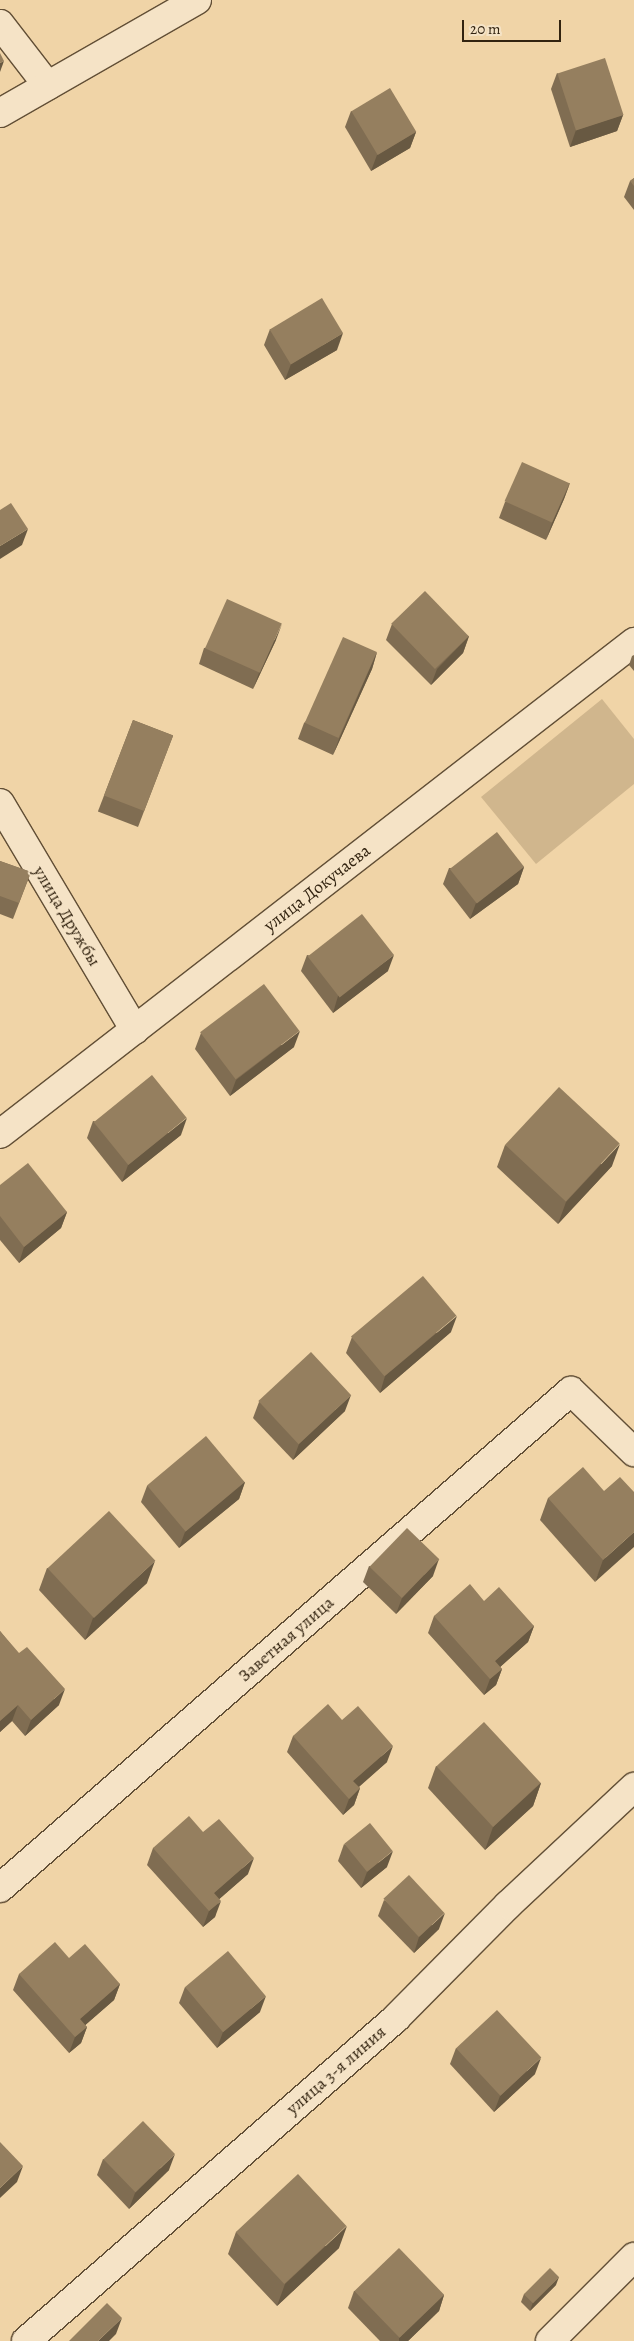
<!DOCTYPE html>
<meta charset="utf-8">
<style>
body{margin:0}
#map{position:relative;width:634px;height:2341px;overflow:hidden;background:#f0d4a7;font-family:Alegreya,serif}
div>[style]{position:absolute}
[style*='--x']{left:calc(var(--x)*1px);top:calc(var(--y)*1px);width:calc(var(--w)*1px);rotate:calc(var(--a)*1deg)}
.green>*{inset:0;background:#d0b68d}
.roads{filter:drop-shadow(1px 0 #624f36) drop-shadow(-1px 0 #624f36) drop-shadow(0 1px #624f36) drop-shadow(0 -1px #624f36)}
.minor>*{height:28px;margin:-14px;padding:0 14px;transform-origin:14px;border-radius:14px;background:#f5e3c6}
.wall>*{inset:0;background:#806d52;transform-origin:0 0}
.shaded-wall>*{inset:0;background:#685942}
.building>*{inset:0;background:#957f5f;transform-origin:0 0}
span{translate:-50% -50%;white-space:nowrap;text-align:center;line-height:1.15;-webkit-text-stroke:4px #f5e3c6;paint-order:stroke}
.street-label{font-size:18px;color:#322310}
.scale{position:absolute;left:462px;top:20px;width:99px;height:22px;box-sizing:border-box;border:2px solid #322310;border-top:0;padding-left:6px;font-size:15px;line-height:18px;white-space:nowrap;color:#322310;-webkit-text-stroke:4px #f5e3c6;paint-order:stroke}
</style>
<div id="map">
<div class="green">
<div style="clip-path:polygon(602px 699px,634px 739px,634px 784px,536px 864px,481px 797px)"></div>
</div>
<div class="roads">
<div class="minor">
<div style="--x:0;--y:24;--w:78;--a:52.3"></div>
<div style="--x:0;--y:113;--w:227;--a:-29.8"></div>
<div style="--x:0;--y:803;--w:264;--a:59.3"></div>
<div style="--x:0;--y:1134;--w:803;--a:-37.81"></div>
<div style="--x:0;--y:1888;--w:757;--a:-41.04"></div>
<div style="--x:571;--y:1391;--w:88;--a:44.1"></div>
<div style="--x:26;--y:2341;--w:491;--a:-41.1"></div>
<div style="--x:396;--y:2018;--w:159;--a:-45.3"></div>
<div style="--x:508;--y:1905;--w:173;--a:-43.1"></div>
<div style="--x:550;--y:2341;--w:119;--a:-45"></div>
</div>
</div>
<div class="wall">
<div style="clip-path:polygon(557px 73px,623px 115px,617px 131px,570px 147px,551px 89px)"></div>
<div style="clip-path:polygon(351px 111px,416px 132px,410px 148px,371px 171px,345px 127px)"></div>
<div style="clip-path:polygon(634px 178px,634px 210px,624px 197px,630px 181px)"></div>
<div style="clip-path:polygon(270px 329px,337px 350px,285px 380px,264px 345px)"></div>
<div style="clip-path:polygon(570px 483px,564px 499px,546px 540px,499px 518px,505px 502px)"></div>
<div style="clip-path:polygon(392px 624px,469px 636px,463px 653px,431px 685px,386px 640px)"></div>
<div style="clip-path:polygon(276px 640px,253px 689px,199px 664px,204px 648px)"></div>
<div style="clip-path:polygon(377px 652px,372px 669px,333px 755px,298px 739px,304px 723px)"></div>
<div style="clip-path:polygon(634px 655px,634px 671px,629px 665px,632px 656px)"></div>
<div style="left:133px;top:720px;width:43px;height:98px;rotate:21deg"></div>
<div style="clip-path:polygon(0 861px,31px 872px,13px 919px,0 914px)"></div>
<div style="clip-path:polygon(524px 867px,518px 884px,470px 919px,443px 884px,449px 868px)"></div>
<div style="clip-path:polygon(307px 955px,388px 971px,333px 1013px,301px 971px)"></div>
<div style="clip-path:polygon(201px 1033px,294px 1047px,230px 1096px,195px 1049px)"></div>
<div style="clip-path:polygon(93px 1121px,181px 1135px,122px 1182px,87px 1138px)"></div>
<div style="clip-path:polygon(505px 1145px,612px 1166px,558px 1224px,497px 1167px)"></div>
<div style="clip-path:polygon(0 1185px,67px 1212px,61px 1228px,19px 1263px,0 1240px)"></div>
<div style="clip-path:polygon(451px 1332px,380px 1393px,346px 1353px,352px 1337px)"></div>
<div style="clip-path:polygon(259px 1402px,345px 1411px,293px 1460px,253px 1418px)"></div>
<div style="clip-path:polygon(245px 1482px,239px 1499px,179px 1548px,141px 1502px,147px 1486px)"></div>
<div style="clip-path:polygon(604px 1491px,634px 1492px,595px 1582px,540px 1520px,548px 1498px)"></div>
<div style="clip-path:polygon(369px 1566px,433px 1576px,396px 1614px,363px 1582px)"></div>
<div style="clip-path:polygon(47px 1568px,147px 1583px,85px 1640px,39px 1590px)"></div>
<div style="clip-path:polygon(484px 1601px,534px 1626px,528px 1642px,500px 1667px,502px 1669px,496px 1685px,484px 1695px,428px 1633px,434px 1616px)"></div>
<div style="clip-path:polygon(0 1631px,59px 1705px,25px 1736px,12px 1721px,0 1732px)"></div>
<div style="clip-path:polygon(342px 1720px,387px 1762px,359px 1787px,360px 1788px,354px 1805px,343px 1815px,287px 1752px,293px 1736px)"></div>
<div style="clip-path:polygon(436px 1766px,541px 1783px,533px 1806px,485px 1850px,428px 1788px)"></div>
<div style="clip-path:polygon(203px 1832px,248px 1874px,219px 1899px,215px 1917px,203px 1927px,147px 1865px,153px 1848px)"></div>
<div style="clip-path:polygon(344px 1844px,387px 1867px,361px 1888px,338px 1861px)"></div>
<div style="clip-path:polygon(384px 1900px,439px 1929px,414px 1953px,378px 1916px)"></div>
<div style="clip-path:polygon(69px 1958px,120px 1984px,114px 2000px,85px 2025px,87px 2027px,81px 2043px,69px 2053px,13px 1990px,19px 1974px)"></div>
<div style="clip-path:polygon(185px 1987px,260px 2012px,217px 2048px,179px 2003px)"></div>
<div style="clip-path:polygon(456px 2048px,535px 2074px,494px 2112px,450px 2064px)"></div>
<div style="clip-path:polygon(103px 2159px,169px 2170px,129px 2209px,97px 2175px)"></div>
<div style="clip-path:polygon(236px 2232px,339px 2248px,277px 2306px,228px 2254px)"></div>
<div style="clip-path:polygon(556px 2285px,530px 2311px,521px 2302px,524px 2294px)"></div>
<div style="clip-path:polygon(354px 2291px,444px 2295px,439px 2311px,408px 2341px,380px 2341px,348px 2308px)"></div>
</div>
<div class="shaded-wall">
<div style="clip-path:polygon(4px 61px,0 72px,0 63px)"></div>
<div style="clip-path:polygon(623px 115px,617px 131px,570px 147px,576px 130px)"></div>
<div style="clip-path:polygon(416px 132px,410px 148px,371px 171px,377px 155px)"></div>
<div style="clip-path:polygon(343px 333px,337px 350px,285px 380px,291px 364px)"></div>
<div style="clip-path:polygon(570px 483px,564px 499px,546px 540px,552px 523px)"></div>
<div style="clip-path:polygon(28px 529px,22px 545px,0 559px,0 546px)"></div>
<div style="clip-path:polygon(282px 624px,276px 640px,253px 689px,259px 673px)"></div>
<div style="clip-path:polygon(469px 636px,463px 653px,431px 685px,437px 669px)"></div>
<div style="clip-path:polygon(377px 652px,372px 669px,333px 755px,339px 739px)"></div>
<div style="clip-path:polygon(524px 867px,518px 884px,470px 919px,476px 903px)"></div>
<div style="clip-path:polygon(394px 955px,388px 971px,333px 1013px,338px 996px)"></div>
<div style="clip-path:polygon(300px 1031px,294px 1047px,230px 1096px,236px 1080px)"></div>
<div style="clip-path:polygon(187px 1118px,181px 1135px,122px 1182px,128px 1165px)"></div>
<div style="clip-path:polygon(620px 1144px,612px 1166px,558px 1224px,566px 1202px)"></div>
<div style="clip-path:polygon(67px 1212px,61px 1228px,19px 1263px,24px 1247px)"></div>
<div style="clip-path:polygon(457px 1316px,451px 1332px,380px 1393px,385px 1376px)"></div>
<div style="clip-path:polygon(351px 1395px,345px 1411px,293px 1460px,299px 1444px)"></div>
<div style="clip-path:polygon(245px 1482px,239px 1499px,179px 1548px,185px 1532px)"></div>
<div style="clip-path:polygon(634px 1532px,634px 1547px,595px 1582px,603px 1560px)"></div>
<div style="clip-path:polygon(439px 1559px,433px 1576px,396px 1614px,402px 1598px)"></div>
<div style="clip-path:polygon(155px 1561px,147px 1583px,85px 1640px,93px 1618px)"></div>
<div style="clip-path:polygon(534px 1626px,528px 1642px,489px 1677px,495px 1661px)"></div>
<div style="clip-path:polygon(502px 1669px,496px 1685px,484px 1695px,490px 1679px)"></div>
<div style="clip-path:polygon(65px 1689px,59px 1705px,25px 1736px,31px 1720px)"></div>
<div style="clip-path:polygon(18px 1705px,12px 1721px,0 1732px,0 1721px)"></div>
<div style="clip-path:polygon(393px 1746px,387px 1762px,347px 1797px,353px 1781px)"></div>
<div style="clip-path:polygon(541px 1783px,533px 1806px,485px 1850px,493px 1827px)"></div>
<div style="clip-path:polygon(360px 1788px,354px 1805px,343px 1815px,349px 1799px)"></div>
<div style="clip-path:polygon(393px 1851px,387px 1867px,361px 1888px,367px 1872px)"></div>
<div style="clip-path:polygon(254px 1858px,248px 1874px,208px 1909px,214px 1893px)"></div>
<div style="clip-path:polygon(221px 1901px,215px 1917px,203px 1927px,209px 1911px)"></div>
<div style="clip-path:polygon(445px 1913px,439px 1929px,414px 1953px,419px 1937px)"></div>
<div style="clip-path:polygon(120px 1984px,114px 2000px,74px 2035px,80px 2019px)"></div>
<div style="clip-path:polygon(266px 1996px,260px 2012px,217px 2048px,223px 2032px)"></div>
<div style="clip-path:polygon(87px 2027px,81px 2043px,69px 2053px,75px 2037px)"></div>
<div style="clip-path:polygon(541px 2058px,535px 2074px,494px 2112px,500px 2096px)"></div>
<div style="clip-path:polygon(175px 2154px,169px 2170px,129px 2209px,135px 2193px)"></div>
<div style="clip-path:polygon(23px 2166px,17px 2182px,0 2198px,0 2188px)"></div>
<div style="clip-path:polygon(347px 2226px,339px 2248px,277px 2306px,285px 2284px)"></div>
<div style="clip-path:polygon(559px 2277px,556px 2285px,530px 2311px,533px 2302px)"></div>
<div style="clip-path:polygon(444px 2295px,439px 2311px,408px 2341px,399px 2341px,399px 2338px)"></div>
<div style="clip-path:polygon(122px 2318px,116px 2334px,109px 2341px,98px 2341px)"></div>
</div>
<div class="building">
<div style="clip-path:polygon(0 53px,4px 61px,0 63px)"></div>
<div style="left:605px;top:58px;width:60px;height:50px;rotate:72deg"></div>
<div style="left:390px;top:88px;width:51px;height:45px;rotate:59deg"></div>
<div style="clip-path:polygon(634px 178px,634px 186px,630px 181px)"></div>
<div style="left:322px;top:298px;width:41px;height:61px;rotate:59deg"></div>
<div style="left:522px;top:462px;width:52px;height:43px;rotate:24deg"></div>
<div style="clip-path:polygon(11px 503px,28px 529px,0 546px,0 510px)"></div>
<div style="left:425px;top:591px;width:63px;height:47px;rotate:46deg"></div>
<div style="left:227px;top:599px;width:60px;height:54px;rotate:24deg"></div>
<div style="left:343px;top:637px;width:37px;height:94px;rotate:24deg"></div>
<div style="left:133px;top:720px;width:43px;height:81px;rotate:21deg"></div>
<div style="left:497px;top:832px;width:44px;height:60px;rotate:52deg"></div>
<div style="clip-path:polygon(0 861px,31px 872px,19px 903px,0 896px)"></div>
<div style="left:362px;top:914px;width:52px;height:69px;rotate:52deg"></div>
<div style="left:264px;top:984px;width:59px;height:80px;rotate:53deg"></div>
<div style="left:152px;top:1075px;width:55px;height:75px;rotate:51deg"></div>
<div style="left:559px;top:1087px;width:83px;height:79px;rotate:43deg"></div>
<div style="clip-path:polygon(28px 1163px,67px 1212px,24px 1247px,0 1216px,0 1185px)"></div>
<div style="left:423px;top:1276px;width:52px;height:94px;rotate:50deg"></div>
<div style="left:311px;top:1352px;width:59px;height:72px;rotate:47deg"></div>
<div style="left:206px;top:1436px;width:60px;height:77px;rotate:50deg"></div>
<div style="clip-path:polygon(583px 1467px,604px 1491px,620px 1477px,634px 1492px,634px 1532px,603px 1560px,548px 1498px)"></div>
<div style="left:109px;top:1511px;width:68px;height:84px;rotate:47deg"></div>
<div style="left:407px;top:1528px;width:45px;height:54px;rotate:44deg"></div>
<div style="clip-path:polygon(470px 1584px,484px 1601px,499px 1587px,534px 1626px,495px 1661px,502px 1669px,490px 1679px,434px 1616px)"></div>
<div style="clip-path:polygon(0 1631px,19px 1653px,27px 1647px,65px 1689px,31px 1720px,18px 1705px,0 1721px)"></div>
<div style="clip-path:polygon(328px 1704px,342px 1720px,358px 1706px,393px 1746px,353px 1781px,360px 1788px,349px 1799px,293px 1736px)"></div>
<div style="left:484px;top:1722px;width:83px;height:65px;rotate:47deg"></div>
<div style="clip-path:polygon(189px 1816px,203px 1832px,219px 1819px,254px 1858px,214px 1893px,221px 1901px,209px 1911px,153px 1848px)"></div>
<div style="left:370px;top:1823px;width:36px;height:33px;rotate:51deg"></div>
<div style="left:409px;top:1875px;width:52px;height:35px;rotate:47deg"></div>
<div style="clip-path:polygon(55px 1942px,69px 1958px,85px 1944px,120px 1984px,80px 2019px,87px 2027px,75px 2037px,19px 1974px)"></div>
<div style="left:228px;top:1951px;width:59px;height:56px;rotate:50deg"></div>
<div style="left:497px;top:2010px;width:65px;height:56px;rotate:47deg"></div>
<div style="left:143px;top:2121px;width:46px;height:55px;rotate:46deg"></div>
<div style="clip-path:polygon(0 2142px,23px 2166px,0 2188px)"></div>
<div style="left:298px;top:2174px;width:71px;height:85px;rotate:47deg"></div>
<div style="left:399px;top:2248px;width:65px;height:62px;rotate:46deg"></div>
<div style="left:550px;top:2268px;width:13px;height:37px;rotate:45deg"></div>
<div style="clip-path:polygon(107px 2303px,122px 2318px,98px 2341px,69px 2341px)"></div>
</div>
<div class="street-label">
<span style="left:317px;top:888px;rotate:-38deg">улица Докучаева</span>
<span style="left:67px;top:916px;rotate:59deg">улица Дружбы</span>
<span style="left:286px;top:1639px;rotate:-41deg">Заветная улица</span>
<span style="left:336px;top:2070px;rotate:-41deg">улица 3-я линия</span>
</div>
<div class="scale">20 m</div>
</div>
